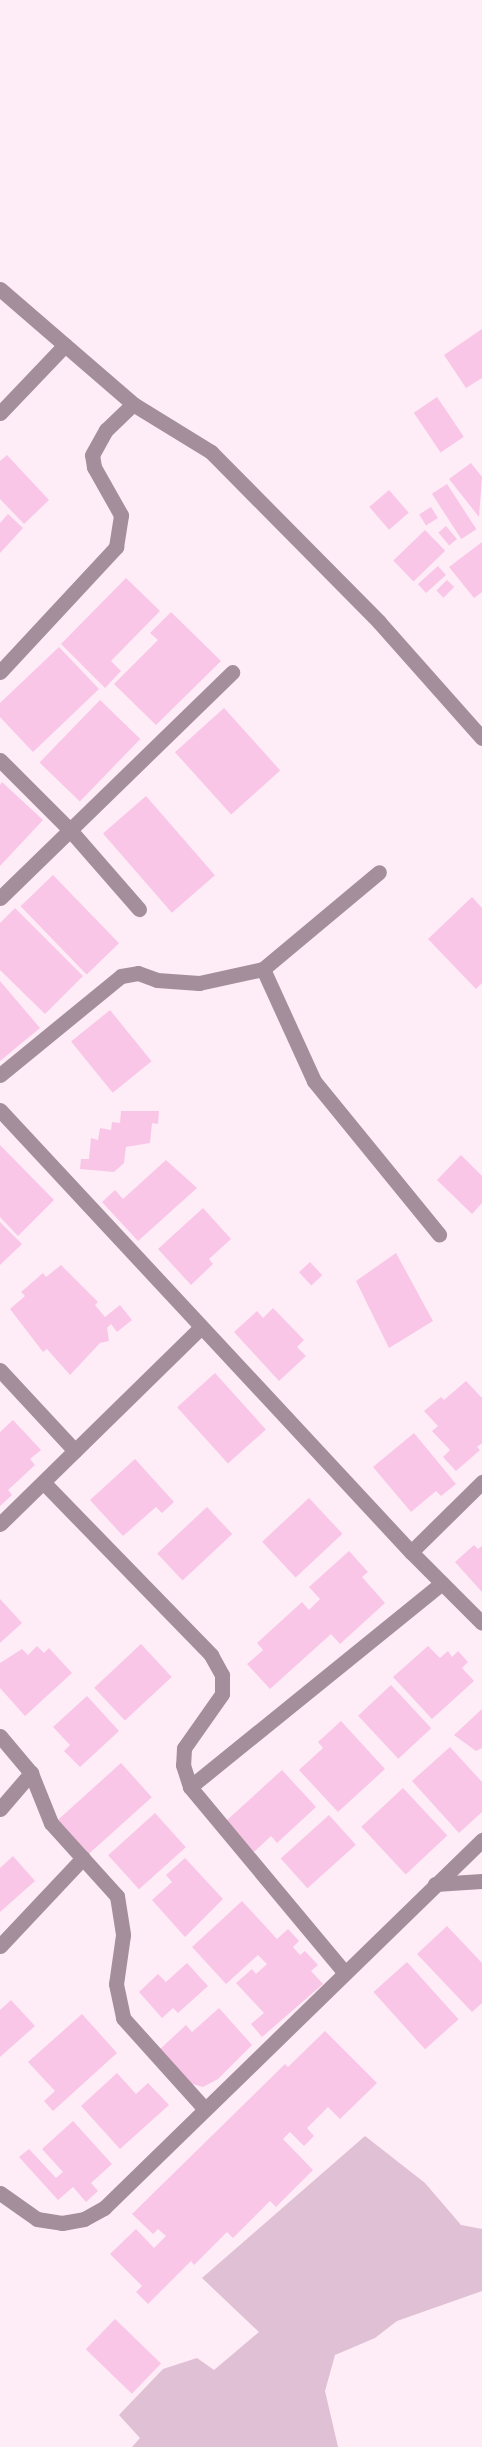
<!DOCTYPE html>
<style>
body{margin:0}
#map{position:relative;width:482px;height:2447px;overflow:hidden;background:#feecf7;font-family:"IBM Plex Sans",sans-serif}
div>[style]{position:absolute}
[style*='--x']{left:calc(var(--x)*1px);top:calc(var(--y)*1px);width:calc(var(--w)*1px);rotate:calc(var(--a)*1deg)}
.green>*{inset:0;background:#e0c0d4}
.building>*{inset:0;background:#fac6e7;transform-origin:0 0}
.minor>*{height:15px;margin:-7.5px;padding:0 7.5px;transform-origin:7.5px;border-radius:7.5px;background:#a48e9b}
span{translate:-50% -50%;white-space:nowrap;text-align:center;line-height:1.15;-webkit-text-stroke:4.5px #fff;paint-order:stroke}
</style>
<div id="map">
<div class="green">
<div style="clip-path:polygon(365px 2136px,425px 2183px,461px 2225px,482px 2229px,482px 2291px,397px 2321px,375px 2338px,335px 2355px,325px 2391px,338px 2447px,132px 2447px,140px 2438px,119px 2415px,163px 2369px,197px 2358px,214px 2370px,259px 2332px,202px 2278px)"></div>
</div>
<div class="building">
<div style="clip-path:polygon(482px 329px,482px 378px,466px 388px,444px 355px)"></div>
<div style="left:437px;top:397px;width:48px;height:28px;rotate:56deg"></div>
<div style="clip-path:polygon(7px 455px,49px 500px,24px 524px,0 499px,0 461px)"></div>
<div style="clip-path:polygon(471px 463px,482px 477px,479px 517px,449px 479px)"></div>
<div style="left:447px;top:484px;width:54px;height:18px;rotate:57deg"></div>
<div style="left:389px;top:490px;width:30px;height:26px;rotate:49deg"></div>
<div style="left:431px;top:507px;width:13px;height:14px;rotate:58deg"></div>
<div style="clip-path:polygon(8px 514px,23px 528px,0 553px,0 523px)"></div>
<div style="left:446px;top:526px;width:17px;height:10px;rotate:50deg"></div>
<div style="left:425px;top:530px;width:29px;height:44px;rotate:46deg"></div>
<div style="clip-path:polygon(482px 542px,482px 592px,474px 598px,449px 567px)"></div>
<div style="left:438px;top:566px;width:12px;height:27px;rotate:48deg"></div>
<div style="clip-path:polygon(126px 578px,160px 611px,111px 661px,121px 671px,105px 688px,61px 644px)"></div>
<div style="left:447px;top:580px;width:10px;height:15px;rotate:45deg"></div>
<div style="clip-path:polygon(171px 612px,221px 661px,156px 725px,114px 684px,158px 640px,150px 633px)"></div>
<div style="clip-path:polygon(59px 647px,99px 689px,33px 752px,0 717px,0 703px)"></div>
<div style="left:100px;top:700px;width:56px;height:87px;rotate:44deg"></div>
<div style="left:224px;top:708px;width:84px;height:66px;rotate:48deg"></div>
<div style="clip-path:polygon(2px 782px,43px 820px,0 866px,0 785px)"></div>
<div style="left:146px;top:796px;width:105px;height:57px;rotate:49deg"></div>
<div style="left:53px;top:875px;width:95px;height:45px;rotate:46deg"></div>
<div style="clip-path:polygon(472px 897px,482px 908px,482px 983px,476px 989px,428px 939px)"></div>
<div style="clip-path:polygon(15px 908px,83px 976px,45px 1014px,0 970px,0 923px)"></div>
<div style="clip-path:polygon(0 981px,40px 1028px,0 1061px)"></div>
<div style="left:110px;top:1010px;width:66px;height:50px;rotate:51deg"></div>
<div style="clip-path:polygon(121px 1111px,159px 1111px,158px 1124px,152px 1123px,150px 1143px,126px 1147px,124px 1163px,114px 1172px,80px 1169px,81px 1159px,89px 1159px,91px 1138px,98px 1140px,100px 1128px,111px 1130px,112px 1122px,120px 1123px)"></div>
<div style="clip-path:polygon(0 1145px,54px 1200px,18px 1236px,0 1217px)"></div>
<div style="clip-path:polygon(461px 1155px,482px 1176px,482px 1203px,472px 1214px,437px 1180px)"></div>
<div style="clip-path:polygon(166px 1160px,197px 1188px,138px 1241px,102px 1202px,115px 1190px,123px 1199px)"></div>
<div style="clip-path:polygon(203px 1208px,231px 1239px,209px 1259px,213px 1264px,191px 1285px,158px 1249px)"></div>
<div style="clip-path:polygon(0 1222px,22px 1244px,0 1265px)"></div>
<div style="clip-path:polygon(396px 1253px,433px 1321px,389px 1348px,356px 1281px)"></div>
<div style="left:310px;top:1262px;width:18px;height:15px;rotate:47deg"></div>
<div style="clip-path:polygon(61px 1265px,98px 1302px,95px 1305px,105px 1317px,120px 1305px,132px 1320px,117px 1332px,111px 1324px,107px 1328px,109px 1341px,100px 1343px,70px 1375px,47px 1349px,43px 1352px,10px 1309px,25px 1296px,21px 1292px,43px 1273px,46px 1277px)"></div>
<div style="clip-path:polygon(273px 1308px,304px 1340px,297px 1347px,306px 1356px,279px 1381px,234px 1332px,257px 1311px,263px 1318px)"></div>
<div style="left:215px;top:1373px;width:76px;height:51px;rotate:48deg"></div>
<div style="clip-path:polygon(466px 1381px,482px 1398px,482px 1443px,477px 1447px,480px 1450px,456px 1471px,443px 1457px,450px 1450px,432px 1431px,438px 1426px,424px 1411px,441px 1397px,444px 1400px)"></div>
<div style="clip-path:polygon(13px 1420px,41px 1450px,30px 1459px,35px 1465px,8px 1490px,12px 1495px,0 1506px,0 1432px)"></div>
<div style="clip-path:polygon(414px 1433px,456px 1484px,441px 1496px,436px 1491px,411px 1512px,373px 1467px)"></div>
<div style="clip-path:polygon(135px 1459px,174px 1502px,162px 1513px,156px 1507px,123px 1536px,90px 1500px)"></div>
<div style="left:309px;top:1498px;width:49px;height:64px;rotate:47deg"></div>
<div style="left:207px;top:1507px;width:37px;height:68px;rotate:47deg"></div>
<div style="clip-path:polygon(474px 1545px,478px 1549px,482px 1546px,482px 1592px,455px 1562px)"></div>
<div style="clip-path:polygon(349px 1551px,368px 1572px,362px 1577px,385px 1603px,340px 1644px,331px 1634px,270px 1689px,247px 1664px,263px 1650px,257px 1643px,302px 1602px,309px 1610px,320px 1599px,309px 1587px)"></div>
<div style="clip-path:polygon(0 1599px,22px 1623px,0 1643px)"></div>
<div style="left:141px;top:1644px;width:45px;height:64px;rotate:47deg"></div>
<div style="clip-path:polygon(37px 1646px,44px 1653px,49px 1648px,72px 1673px,25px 1716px,0 1688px,0 1663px,22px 1649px,28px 1655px)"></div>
<div style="clip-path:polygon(428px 1646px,440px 1658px,448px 1651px,452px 1657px,458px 1651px,468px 1662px,462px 1668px,474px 1681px,432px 1719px,393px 1677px)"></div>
<div style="left:391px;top:1685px;width:59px;height:45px;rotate:47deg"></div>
<div style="clip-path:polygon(87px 1696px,119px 1731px,80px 1767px,64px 1751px,70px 1745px,53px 1727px)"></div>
<div style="clip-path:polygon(482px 1709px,482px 1748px,476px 1751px,454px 1735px)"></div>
<div style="clip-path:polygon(341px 1721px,385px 1769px,338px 1812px,299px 1770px,323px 1748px,318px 1742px)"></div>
<div style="clip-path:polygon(450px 1747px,482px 1782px,482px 1812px,459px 1833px,412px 1781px)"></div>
<div style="left:121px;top:1763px;width:46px;height:85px;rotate:48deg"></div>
<div style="clip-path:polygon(282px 1770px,316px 1807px,277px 1843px,271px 1836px,254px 1852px,226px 1821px)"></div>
<div style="left:403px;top:1788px;width:65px;height:57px;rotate:47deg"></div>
<div style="left:155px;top:1813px;width:46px;height:63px;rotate:48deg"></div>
<div style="left:329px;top:1815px;width:40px;height:65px;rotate:48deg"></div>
<div style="clip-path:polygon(13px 1856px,35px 1881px,0 1912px,0 1868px)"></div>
<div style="clip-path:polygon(185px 1858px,223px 1899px,185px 1937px,152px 1900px,172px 1882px,166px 1875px)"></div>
<div style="clip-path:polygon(242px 1901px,277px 1939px,288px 1929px,299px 1941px,293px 1947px,300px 1955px,305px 1951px,318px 1965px,311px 1971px,323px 1984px,262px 2037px,251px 2024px,264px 2013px,236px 1983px,252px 1969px,256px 1974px,267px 1964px,258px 1955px,226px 1984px,192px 1947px)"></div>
<div style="clip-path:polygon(447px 1926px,482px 1963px,482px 2003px,472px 2012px,417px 1954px)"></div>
<div style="left:407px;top:1962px;width:77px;height:45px;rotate:48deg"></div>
<div style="clip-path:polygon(187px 1963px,208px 1986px,178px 2013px,173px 2008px,162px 2018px,139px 1992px,158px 1974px,166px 1982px)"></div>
<div style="clip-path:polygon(11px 2000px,35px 2026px,0 2057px,0 2010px)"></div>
<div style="clip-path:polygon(219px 2008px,252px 2045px,218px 2079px,203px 2087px,189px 2083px,159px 2050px,186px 2025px,192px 2032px)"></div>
<div style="clip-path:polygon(82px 2014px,117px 2053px,53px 2111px,44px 2101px,55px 2091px,28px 2062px)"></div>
<div style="clip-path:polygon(325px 2031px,377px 2083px,340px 2119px,328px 2107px,307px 2128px,314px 2136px,304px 2146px,290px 2132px,283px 2139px,313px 2170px,276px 2207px,270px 2201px,233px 2238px,227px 2232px,194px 2265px,191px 2261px,148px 2304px,136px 2292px,142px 2286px,110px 2254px,136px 2229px,154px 2248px,166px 2236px,158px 2229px,153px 2234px,132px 2214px,285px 2064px,288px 2067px)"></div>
<div style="clip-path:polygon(117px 2073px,136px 2094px,148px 2083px,169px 2105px,120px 2149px,81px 2106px)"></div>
<div style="clip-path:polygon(73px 2121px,112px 2164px,91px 2183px,98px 2191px,86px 2202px,73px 2187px,58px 2200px,19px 2157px,29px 2149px,56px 2178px,63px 2172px,42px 2149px)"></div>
<div style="left:115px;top:2319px;width:64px;height:42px;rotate:44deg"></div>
</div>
<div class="minor">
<div style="--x:0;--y:289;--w:176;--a:40.8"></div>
<div style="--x:133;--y:404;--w:92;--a:31.6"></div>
<div style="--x:211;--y:452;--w:239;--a:45.3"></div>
<div style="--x:379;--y:622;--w:155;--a:48.4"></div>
<div style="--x:0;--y:413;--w:94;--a:-46.3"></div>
<div style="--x:0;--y:672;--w:171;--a:-47.1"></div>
<div style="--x:116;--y:547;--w:32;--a:-81"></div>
<div style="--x:121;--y:515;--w:55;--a:-119.4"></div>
<div style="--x:94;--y:467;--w:12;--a:-99"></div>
<div style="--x:92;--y:455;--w:29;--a:-61"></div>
<div style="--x:106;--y:430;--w:37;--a:-44"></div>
<div style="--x:0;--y:760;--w:99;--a:45"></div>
<div style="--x:70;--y:830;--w:105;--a:48.9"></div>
<div style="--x:0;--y:898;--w:324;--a:-44.2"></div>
<div style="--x:263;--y:969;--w:123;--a:65.5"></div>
<div style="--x:314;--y:1081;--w:198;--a:50.8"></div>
<div style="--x:0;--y:1075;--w:156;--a:-39.3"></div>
<div style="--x:121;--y:976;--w:17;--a:-10"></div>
<div style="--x:138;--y:973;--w:20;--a:20"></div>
<div style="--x:157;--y:980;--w:42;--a:4.1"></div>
<div style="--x:199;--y:983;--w:66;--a:-12.3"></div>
<div style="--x:263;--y:969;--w:151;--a:-39.9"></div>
<div style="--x:0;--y:1110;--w:604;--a:47.08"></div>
<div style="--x:411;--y:1552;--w:100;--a:45"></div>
<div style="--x:0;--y:1370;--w:110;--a:47.2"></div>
<div style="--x:44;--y:1483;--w:240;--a:45.8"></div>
<div style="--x:211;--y:1655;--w:23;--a:61"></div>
<div style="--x:222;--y:1675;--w:19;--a:90"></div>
<div style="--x:222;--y:1694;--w:66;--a:125.1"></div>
<div style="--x:184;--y:1748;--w:17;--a:93"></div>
<div style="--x:183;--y:1765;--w:23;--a:72"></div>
<div style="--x:190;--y:1787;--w:241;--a:50.2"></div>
<div style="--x:0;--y:1524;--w:281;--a:-44.4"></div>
<div style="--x:411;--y:1552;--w:100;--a:-44.6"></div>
<div style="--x:0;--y:1736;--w:48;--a:50"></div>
<div style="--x:31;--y:1773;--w:54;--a:68.2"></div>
<div style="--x:51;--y:1823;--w:98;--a:47.9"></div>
<div style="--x:117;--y:1896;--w:39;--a:81"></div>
<div style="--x:123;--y:1935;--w:49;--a:98.1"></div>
<div style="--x:116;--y:1984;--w:35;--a:78"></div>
<div style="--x:123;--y:2018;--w:122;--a:48"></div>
<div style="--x:190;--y:1787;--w:324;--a:-39"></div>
<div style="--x:0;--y:1809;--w:48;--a:-49.3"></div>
<div style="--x:435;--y:1884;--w:47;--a:-3.7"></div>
<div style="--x:0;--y:1946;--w:121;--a:-46.7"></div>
<div style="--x:0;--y:2193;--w:45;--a:35.1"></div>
<div style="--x:37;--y:2219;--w:25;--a:9"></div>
<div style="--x:62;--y:2223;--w:22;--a:-10"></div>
<div style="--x:84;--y:2219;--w:23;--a:-29"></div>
<div style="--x:104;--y:2208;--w:528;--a:-44.23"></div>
</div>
</div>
